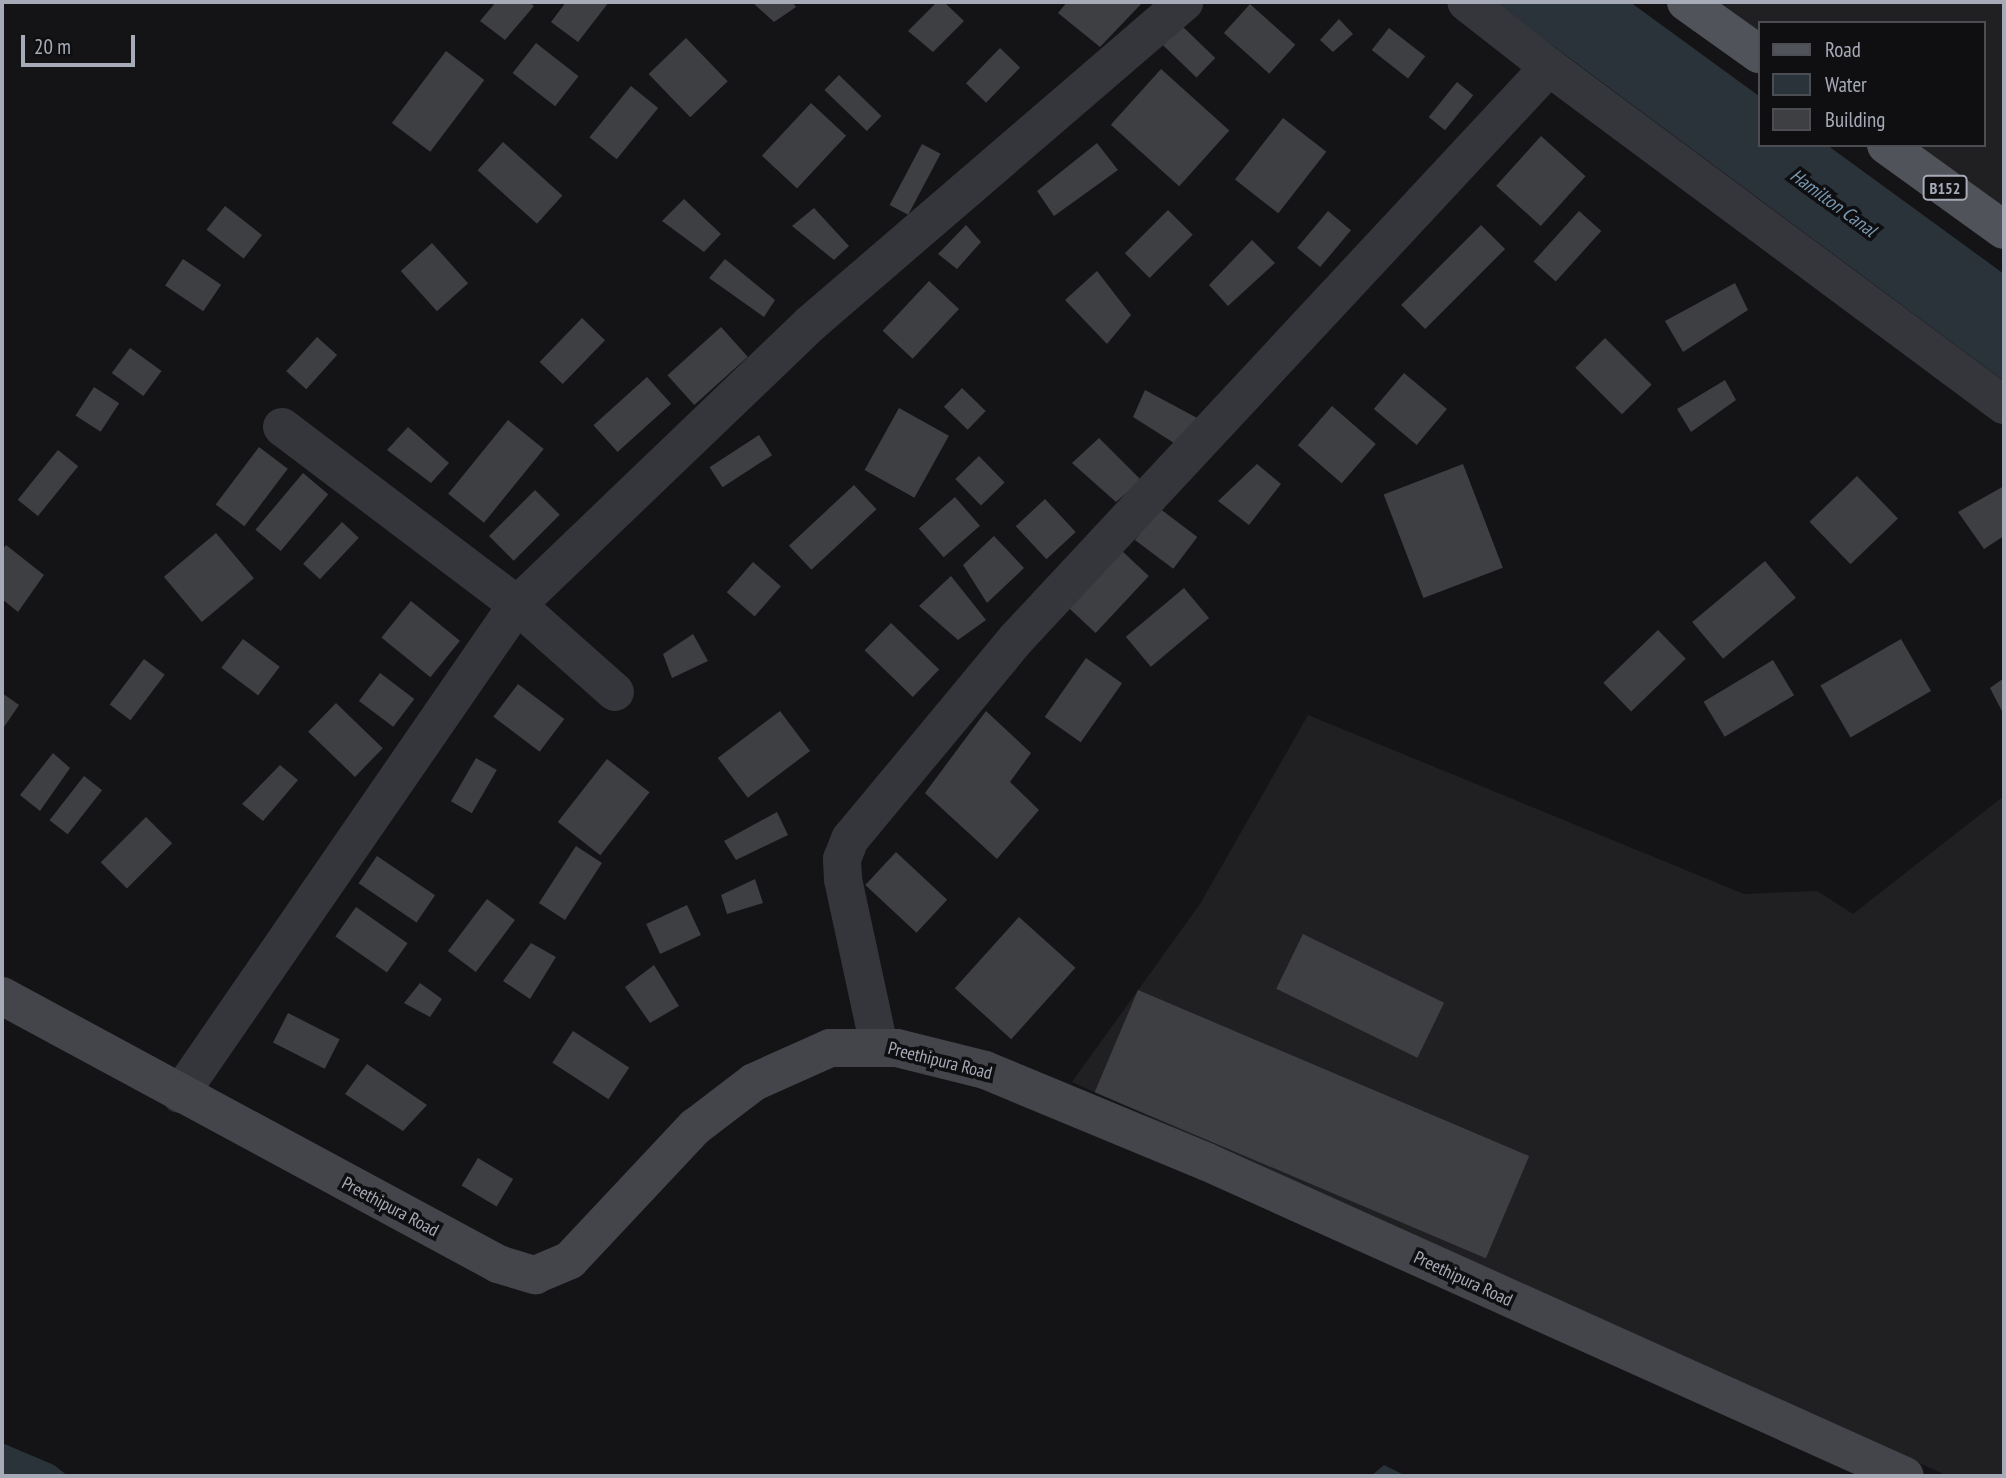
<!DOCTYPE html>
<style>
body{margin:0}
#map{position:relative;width:2006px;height:1478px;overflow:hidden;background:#141416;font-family:"PT Sans Narrow",sans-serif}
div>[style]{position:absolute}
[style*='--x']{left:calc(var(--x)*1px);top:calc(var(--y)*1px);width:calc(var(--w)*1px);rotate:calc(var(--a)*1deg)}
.built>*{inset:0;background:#202023}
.water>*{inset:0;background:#2a333a}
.building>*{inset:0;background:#3e3f43;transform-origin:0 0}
.street>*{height:38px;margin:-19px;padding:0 19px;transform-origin:19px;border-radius:19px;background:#35363b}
.secondary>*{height:38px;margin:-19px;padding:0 19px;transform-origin:19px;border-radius:19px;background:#43454b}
.primary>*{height:38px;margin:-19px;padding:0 19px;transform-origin:19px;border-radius:19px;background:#51535a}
span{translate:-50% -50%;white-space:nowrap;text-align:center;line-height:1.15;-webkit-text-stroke:7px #0f0f11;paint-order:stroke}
.shield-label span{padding:2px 5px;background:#0f0f11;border:2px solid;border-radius:5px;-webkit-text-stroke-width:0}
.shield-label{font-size:16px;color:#a6abb7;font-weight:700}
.street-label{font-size:18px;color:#a6abb7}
.water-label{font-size:19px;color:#7b9ab3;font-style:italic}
.frame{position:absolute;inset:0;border:4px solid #a6abb7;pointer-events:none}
.legend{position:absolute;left:1758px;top:21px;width:228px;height:126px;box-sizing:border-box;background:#0f0f11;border:2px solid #4b4d53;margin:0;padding:9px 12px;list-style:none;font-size:21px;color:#a6abb7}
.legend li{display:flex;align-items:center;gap:14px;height:35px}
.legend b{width:35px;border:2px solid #4b4d53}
.scale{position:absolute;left:21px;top:35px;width:114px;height:32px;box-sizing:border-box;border:4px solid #a6abb7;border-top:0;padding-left:9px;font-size:21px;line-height:24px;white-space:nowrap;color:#a6abb7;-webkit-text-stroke:5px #0f0f11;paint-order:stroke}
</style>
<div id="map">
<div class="built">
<div style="clip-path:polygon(1699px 2px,2004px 2px,2004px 221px,1898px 145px,1983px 145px,1983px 23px,1759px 23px,1759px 45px)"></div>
<div style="clip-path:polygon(1308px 715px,1744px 894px,1817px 891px,1853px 914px,2004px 796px,2004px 1476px,1948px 1476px,1072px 1082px,1200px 904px)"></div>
</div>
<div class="water">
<div style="clip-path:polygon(1494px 2px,1630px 2px,1759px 96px,1759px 145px,1827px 145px,2004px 274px,2004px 381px)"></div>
<div style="clip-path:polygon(2px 1443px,54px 1465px,68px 1476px,2px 1476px)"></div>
<div style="clip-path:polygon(1384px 1465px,1406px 1476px,1371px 1476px)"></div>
</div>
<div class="building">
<div style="clip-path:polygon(496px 2px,528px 2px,534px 6px,505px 40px,480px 21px)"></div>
<div style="clip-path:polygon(566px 2px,609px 2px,578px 42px,551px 22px)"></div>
<div style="clip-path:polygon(752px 2px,792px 2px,796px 7px,774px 22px)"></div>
<div style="clip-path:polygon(937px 2px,944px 2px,964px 21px,933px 52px,908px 31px)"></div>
<div style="clip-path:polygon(1067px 2px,1143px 2px,1100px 47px,1058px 13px)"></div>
<div style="left:1250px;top:4px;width:61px;height:39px;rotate:42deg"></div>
<div style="clip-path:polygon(1339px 19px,1353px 34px,1333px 52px,1320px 40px)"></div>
<div style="left:1180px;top:24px;width:49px;height:27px;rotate:44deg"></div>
<div style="left:1389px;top:28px;width:46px;height:28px;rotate:38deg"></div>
<div style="left:686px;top:38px;width:60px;height:52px;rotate:46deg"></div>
<div style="left:536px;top:43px;width:54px;height:38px;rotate:38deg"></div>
<div style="left:1000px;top:48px;width:28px;height:49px;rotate:44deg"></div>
<div style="left:446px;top:51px;width:48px;height:90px;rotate:37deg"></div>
<div style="left:1161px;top:69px;width:92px;height:75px;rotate:42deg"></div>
<div style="left:839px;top:75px;width:59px;height:21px;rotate:44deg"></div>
<div style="left:1457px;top:82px;width:21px;height:45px;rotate:39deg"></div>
<div style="left:631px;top:86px;width:35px;height:66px;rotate:39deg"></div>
<div style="left:811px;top:103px;width:48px;height:72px;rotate:43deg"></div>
<div style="left:1283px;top:118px;width:55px;height:78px;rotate:38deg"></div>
<div style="left:1541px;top:136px;width:60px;height:67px;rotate:42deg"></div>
<div style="left:503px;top:142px;width:80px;height:38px;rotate:42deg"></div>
<div style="clip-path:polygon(1097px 143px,1118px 170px,1054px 216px,1037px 191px)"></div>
<div style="left:922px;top:144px;width:21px;height:69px;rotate:28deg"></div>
<div style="clip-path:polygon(684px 199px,721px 234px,704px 252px,662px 221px)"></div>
<div style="left:225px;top:206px;width:47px;height:30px;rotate:38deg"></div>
<div style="clip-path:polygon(814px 208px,849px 246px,834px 260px,792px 226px)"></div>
<div style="left:1168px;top:210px;width:35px;height:61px;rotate:45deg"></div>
<div style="left:1328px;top:211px;width:30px;height:48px;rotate:40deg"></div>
<div style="left:1579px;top:211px;width:30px;height:68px;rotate:42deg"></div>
<div style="clip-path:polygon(966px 225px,981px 242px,957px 269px,938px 254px)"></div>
<div style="left:1481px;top:225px;width:34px;height:113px;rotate:45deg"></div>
<div style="clip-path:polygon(1252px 240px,1275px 263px,1228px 306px,1209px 285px)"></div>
<div style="left:432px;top:243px;width:54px;height:42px;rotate:48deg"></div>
<div style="left:183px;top:259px;width:46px;height:32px;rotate:34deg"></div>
<div style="clip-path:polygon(725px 259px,775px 300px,764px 317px,709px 278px)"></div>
<div style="clip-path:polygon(1097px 271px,1131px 315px,1107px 344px,1065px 300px)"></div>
<div style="left:929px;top:281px;width:41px;height:68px;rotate:43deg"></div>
<div style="clip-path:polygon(1735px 283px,1748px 310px,1683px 352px,1665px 321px)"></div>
<div style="left:582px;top:318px;width:32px;height:61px;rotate:44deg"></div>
<div style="left:721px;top:327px;width:40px;height:72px;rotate:48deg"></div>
<div style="left:317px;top:337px;width:27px;height:46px;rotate:42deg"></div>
<div style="left:1605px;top:338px;width:66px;height:42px;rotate:45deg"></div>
<div style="left:130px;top:348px;width:39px;height:31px;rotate:36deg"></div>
<div style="left:1404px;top:373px;width:56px;height:47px;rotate:40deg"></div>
<div style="left:647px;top:377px;width:36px;height:72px;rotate:48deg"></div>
<div style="clip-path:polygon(1725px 380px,1736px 400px,1691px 432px,1677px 409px)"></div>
<div style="left:94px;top:387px;width:30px;height:34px;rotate:33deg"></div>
<div style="left:962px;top:388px;width:33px;height:26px;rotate:44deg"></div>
<div style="clip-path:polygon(1145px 390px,1199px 419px,1182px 448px,1133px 417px)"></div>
<div style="left:1332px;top:406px;width:58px;height:52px;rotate:41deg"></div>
<div style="left:899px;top:408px;width:57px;height:71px;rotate:29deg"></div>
<div style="left:508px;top:420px;width:46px;height:95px;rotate:39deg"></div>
<div style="clip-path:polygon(408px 427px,449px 463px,431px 483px,387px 450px)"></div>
<div style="left:759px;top:435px;width:24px;height:59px;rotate:57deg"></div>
<div style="clip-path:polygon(1099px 438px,1141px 480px,1116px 502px,1072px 463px)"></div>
<div style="left:259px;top:447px;width:36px;height:72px;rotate:37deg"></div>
<div style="left:58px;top:450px;width:26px;height:64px;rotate:39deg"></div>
<div style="left:979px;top:456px;width:37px;height:33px;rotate:46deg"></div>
<div style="clip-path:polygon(1257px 464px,1281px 484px,1249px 525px,1218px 501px)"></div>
<div style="left:1463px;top:464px;width:111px;height:85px;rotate:69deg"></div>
<div style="left:303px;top:473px;width:33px;height:74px;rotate:40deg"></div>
<div style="left:1857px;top:476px;width:59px;height:66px;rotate:46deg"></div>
<div style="left:854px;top:485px;width:33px;height:89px;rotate:47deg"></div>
<div style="clip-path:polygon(2004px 486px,2004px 536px,1984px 549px,1958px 512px)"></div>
<div style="left:535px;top:490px;width:35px;height:65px;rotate:45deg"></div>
<div style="left:955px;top:497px;width:38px;height:48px;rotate:49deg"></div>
<div style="left:1045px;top:499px;width:45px;height:40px;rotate:47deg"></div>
<div style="left:1159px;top:508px;width:48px;height:40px;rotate:37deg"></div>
<div style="left:342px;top:522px;width:23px;height:57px;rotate:43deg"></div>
<div style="left:216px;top:533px;width:59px;height:68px;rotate:50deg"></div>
<div style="clip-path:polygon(994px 536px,1024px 568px,987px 603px,963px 565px)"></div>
<div style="clip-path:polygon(6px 545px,44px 575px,18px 612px,2px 599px,2px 550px)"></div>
<div style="left:1121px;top:550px;width:38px;height:78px;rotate:43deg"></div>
<div style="left:1765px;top:561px;width:48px;height:95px;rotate:50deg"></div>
<div style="left:753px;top:562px;width:37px;height:40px;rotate:41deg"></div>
<div style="clip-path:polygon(951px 576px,986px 620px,958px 640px,919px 606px)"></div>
<div style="left:1184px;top:588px;width:39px;height:76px;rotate:50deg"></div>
<div style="left:411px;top:601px;width:63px;height:47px;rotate:39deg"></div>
<div style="left:891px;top:623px;width:67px;height:38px;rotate:44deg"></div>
<div style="left:1658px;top:630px;width:40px;height:76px;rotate:46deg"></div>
<div style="clip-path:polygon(693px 634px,708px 661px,672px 678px,663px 654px)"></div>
<div style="left:243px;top:639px;width:46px;height:36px;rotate:37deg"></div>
<div style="left:1901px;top:639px;width:60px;height:93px;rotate:60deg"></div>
<div style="left:1086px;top:658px;width:44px;height:72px;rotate:35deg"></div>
<div style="left:144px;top:659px;width:26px;height:57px;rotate:37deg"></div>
<div style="left:1773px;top:660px;width:41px;height:81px;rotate:59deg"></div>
<div style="left:380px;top:673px;width:43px;height:35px;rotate:37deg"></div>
<div style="clip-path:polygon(2004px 678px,2004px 715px,1990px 688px)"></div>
<div style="left:518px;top:684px;width:58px;height:41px;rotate:37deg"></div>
<div style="clip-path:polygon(2px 693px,19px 705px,2px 730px)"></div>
<div style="left:336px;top:703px;width:65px;height:40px;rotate:44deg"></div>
<div style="left:780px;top:711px;width:50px;height:78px;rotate:53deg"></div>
<div style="clip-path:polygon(986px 711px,1031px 753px,1010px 782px,1039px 810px,997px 859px,925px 793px)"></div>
<div style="clip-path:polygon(53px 753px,70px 768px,40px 811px,20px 795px)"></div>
<div style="left:476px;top:758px;width:24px;height:50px;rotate:30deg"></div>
<div style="left:607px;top:759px;width:54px;height:80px;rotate:38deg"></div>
<div style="clip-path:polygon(280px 765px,298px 780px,263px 821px,242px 804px)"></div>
<div style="left:84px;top:776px;width:23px;height:56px;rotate:38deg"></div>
<div style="clip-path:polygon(777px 812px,788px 835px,736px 860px,724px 841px)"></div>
<div style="left:146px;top:817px;width:37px;height:64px;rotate:45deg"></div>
<div style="left:576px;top:846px;width:31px;height:68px;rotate:33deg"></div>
<div style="left:896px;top:852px;width:70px;height:45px;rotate:43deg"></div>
<div style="left:377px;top:856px;width:70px;height:33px;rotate:34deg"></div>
<div style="clip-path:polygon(755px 879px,763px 903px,727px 914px,721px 895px)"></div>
<div style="left:487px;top:899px;width:35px;height:65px;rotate:37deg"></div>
<div style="left:687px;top:905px;width:33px;height:45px;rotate:65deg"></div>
<div style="left:356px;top:907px;width:63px;height:36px;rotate:35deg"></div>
<div style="left:1019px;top:917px;width:76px;height:96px;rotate:42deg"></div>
<div style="left:1303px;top:934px;width:157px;height:61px;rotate:26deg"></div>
<div style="clip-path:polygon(531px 943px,556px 957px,530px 999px,503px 981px)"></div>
<div style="clip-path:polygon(654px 965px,679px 1006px,650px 1023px,625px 987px)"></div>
<div style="clip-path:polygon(420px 983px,442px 999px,430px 1017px,404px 1003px)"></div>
<div style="left:1138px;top:990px;width:425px;height:111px;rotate:23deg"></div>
<div style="left:288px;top:1013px;width:58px;height:33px;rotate:27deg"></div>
<div style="left:573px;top:1031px;width:67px;height:38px;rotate:33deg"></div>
<div style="clip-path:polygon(367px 1064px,427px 1105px,403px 1131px,345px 1094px)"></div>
<div style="left:478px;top:1158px;width:41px;height:32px;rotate:31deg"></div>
</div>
<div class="street">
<div style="--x:1549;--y:67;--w:567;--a:36.61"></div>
<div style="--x:282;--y:427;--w:295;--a:37.1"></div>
<div style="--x:517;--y:605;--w:131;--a:41.6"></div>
<div style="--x:879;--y:1046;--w:171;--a:-102.2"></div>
<div style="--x:843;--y:879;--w:20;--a:-93"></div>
<div style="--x:842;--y:859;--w:22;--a:-68"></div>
<div style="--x:850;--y:839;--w:260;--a:-50.3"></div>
<div style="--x:1016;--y:639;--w:782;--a:-47.02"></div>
<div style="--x:1549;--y:67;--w:105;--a:-141.9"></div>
<div style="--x:180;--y:1094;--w:594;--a:-55.43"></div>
<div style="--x:517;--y:605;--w:406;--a:-43.8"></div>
<div style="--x:810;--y:324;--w:494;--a:-40.7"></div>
</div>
<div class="secondary">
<div style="--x:2;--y:996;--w:564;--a:28.38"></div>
<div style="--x:498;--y:1264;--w:39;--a:17"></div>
<div style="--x:535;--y:1275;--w:38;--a:-23"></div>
<div style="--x:570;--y:1260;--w:183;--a:-46.8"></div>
<div style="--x:695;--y:1127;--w:74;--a:-37.3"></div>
<div style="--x:754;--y:1082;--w:83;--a:-24.1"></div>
<div style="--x:830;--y:1048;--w:67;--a:0"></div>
<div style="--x:897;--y:1048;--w:91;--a:14"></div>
<div style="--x:985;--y:1070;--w:240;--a:22.5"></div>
<div style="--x:1207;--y:1162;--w:765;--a:24.22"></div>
</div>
<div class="primary">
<div style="--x:1686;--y:2;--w:90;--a:35.5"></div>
<div style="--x:1886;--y:145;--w:145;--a:35.8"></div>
</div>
<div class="shield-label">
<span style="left:1945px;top:188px">B152</span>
</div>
<div class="street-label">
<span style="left:940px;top:1061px;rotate:14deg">Preethipura Road</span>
<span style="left:390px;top:1207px;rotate:28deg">Preethipura Road</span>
<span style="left:1463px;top:1279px;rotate:25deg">Preethipura Road</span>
</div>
<div class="water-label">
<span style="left:1833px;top:203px;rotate:36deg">Hamilton Canal</span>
</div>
<div class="frame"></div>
<ul class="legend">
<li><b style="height:9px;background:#51535a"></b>Road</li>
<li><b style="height:19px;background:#2a333a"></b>Water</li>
<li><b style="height:19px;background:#3e3f43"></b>Building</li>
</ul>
<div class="scale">20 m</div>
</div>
